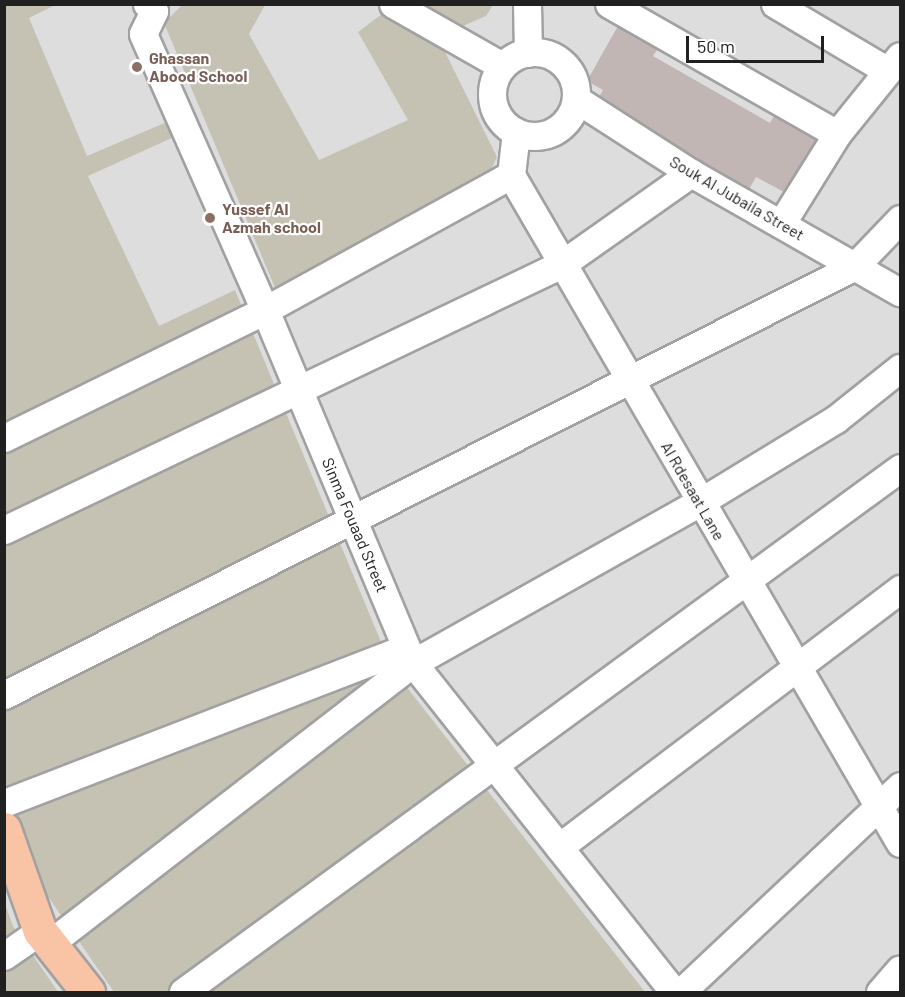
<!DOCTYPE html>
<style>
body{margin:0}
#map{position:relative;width:905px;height:997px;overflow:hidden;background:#f0ece7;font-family:Barlow,sans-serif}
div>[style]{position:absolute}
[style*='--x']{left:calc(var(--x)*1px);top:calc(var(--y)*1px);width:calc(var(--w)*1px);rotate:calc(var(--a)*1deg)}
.residential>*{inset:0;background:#deddde;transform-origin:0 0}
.construction>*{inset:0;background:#c5c1b3}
.building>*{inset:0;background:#c1b6b4}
.roads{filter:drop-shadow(2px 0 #a1a1a1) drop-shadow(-2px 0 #a1a1a1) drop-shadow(0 2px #a1a1a1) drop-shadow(0 -2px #a1a1a1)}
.minor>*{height:27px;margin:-13.5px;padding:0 13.5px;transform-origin:13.5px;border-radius:13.5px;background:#fff}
.minor>.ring{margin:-13.5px;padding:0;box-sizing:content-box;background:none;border:27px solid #fff;border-radius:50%}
.major>*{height:33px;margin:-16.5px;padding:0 16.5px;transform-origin:16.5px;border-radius:16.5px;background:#f8c4a5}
.dots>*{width:16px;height:16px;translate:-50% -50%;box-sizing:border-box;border:3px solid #fff;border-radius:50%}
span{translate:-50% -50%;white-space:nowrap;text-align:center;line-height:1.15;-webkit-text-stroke:4.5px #fff;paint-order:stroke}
.education-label{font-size:16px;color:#785e54;font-weight:700}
.left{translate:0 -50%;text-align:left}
.street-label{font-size:16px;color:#202020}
.frame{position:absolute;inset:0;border:6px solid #202020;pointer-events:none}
.scale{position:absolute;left:686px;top:36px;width:138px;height:27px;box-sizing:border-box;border:3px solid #202020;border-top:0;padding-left:8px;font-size:18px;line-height:21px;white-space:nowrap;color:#202020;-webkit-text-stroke:4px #fff;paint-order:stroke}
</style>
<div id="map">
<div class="residential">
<div style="left:5px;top:5px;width:895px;height:987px"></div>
</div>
<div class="construction">
<div style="clip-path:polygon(4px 5px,55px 5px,29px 18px,87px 156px,167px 122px,174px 137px,88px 176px,159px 326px,235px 290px,381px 642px,409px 690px,645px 992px,114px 992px,40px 885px,4px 785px)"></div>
<div style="clip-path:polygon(182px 5px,265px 5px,249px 34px,319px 160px,408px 120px,358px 32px,382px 14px,442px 46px,497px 157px,489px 174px,276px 290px,164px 23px)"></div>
<div style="clip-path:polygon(415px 5px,493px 5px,486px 16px,463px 26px,446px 21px)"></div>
<div style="clip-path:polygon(4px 901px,13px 926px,58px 992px,5px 992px)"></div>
</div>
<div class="building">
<div style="clip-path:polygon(619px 24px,659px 47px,653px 56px,770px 123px,776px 112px,818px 136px,786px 193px,756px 177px,747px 193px,594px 106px,603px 90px,587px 81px)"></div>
</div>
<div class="roads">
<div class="minor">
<div style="--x:147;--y:4;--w:10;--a:45"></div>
<div style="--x:154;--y:11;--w:25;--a:116"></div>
<div style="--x:143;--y:34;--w:302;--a:66.2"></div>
<div style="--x:265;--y:310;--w:383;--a:67.3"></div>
<div style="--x:413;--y:663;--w:420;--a:51.6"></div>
<div style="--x:393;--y:4;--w:125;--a:29.6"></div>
<div style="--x:527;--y:4;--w:49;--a:88.8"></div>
<div style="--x:609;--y:4;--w:262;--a:29.7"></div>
<div style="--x:775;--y:4;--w:129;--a:30.7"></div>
<div class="ring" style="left:492px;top:52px;width:57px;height:57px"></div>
<div style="--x:576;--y:99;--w:137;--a:32.8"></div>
<div style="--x:691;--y:173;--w:241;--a:29.7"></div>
<div style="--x:516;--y:132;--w:43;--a:96.6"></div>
<div style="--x:511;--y:175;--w:773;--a:59.79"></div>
<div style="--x:781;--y:224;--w:106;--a:-58.1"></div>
<div style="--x:837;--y:134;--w:100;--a:-51.1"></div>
<div style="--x:4;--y:438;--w:291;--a:-26.1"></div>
<div style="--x:265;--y:310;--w:281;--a:-28.8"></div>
<div style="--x:4;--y:530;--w:618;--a:-25.49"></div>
<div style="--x:562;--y:264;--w:158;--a:-35.2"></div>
<div style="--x:4;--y:695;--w:953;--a:-26.75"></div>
<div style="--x:855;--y:266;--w:65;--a:-46.2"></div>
<div style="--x:4;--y:803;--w:431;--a:-21.1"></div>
<div style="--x:559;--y:847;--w:428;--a:-37.1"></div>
<div style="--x:49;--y:944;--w:460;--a:-37.7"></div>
<div style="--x:413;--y:663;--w:329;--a:-29.3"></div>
<div style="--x:700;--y:502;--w:159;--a:-31.4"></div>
<div style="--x:836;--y:419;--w:82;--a:-38.6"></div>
<div style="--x:4;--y:956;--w:44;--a:-34.8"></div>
<div style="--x:183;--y:992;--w:888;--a:-36.16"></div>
<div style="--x:681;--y:992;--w:301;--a:-43.2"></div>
<div style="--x:880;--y:992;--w:30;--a:-49"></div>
</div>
<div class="major">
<div style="--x:4;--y:829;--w:108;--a:70.6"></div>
<div style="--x:40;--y:931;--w:78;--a:51.8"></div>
</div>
</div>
<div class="dots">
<div style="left:137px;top:67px;background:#8d6e63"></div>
<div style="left:210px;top:218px;background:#8d6e63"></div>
</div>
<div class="education-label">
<span class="left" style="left:149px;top:67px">Ghassan<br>Abood School</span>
<span class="left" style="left:222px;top:218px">Yussef Al<br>Azmah school</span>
</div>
<div class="street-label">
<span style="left:737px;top:198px;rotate:30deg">Souk Al Jubaila Street</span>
<span style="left:693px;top:491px;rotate:60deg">Al Rdesaat Lane</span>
<span style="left:355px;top:525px;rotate:67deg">Sinma Fouaad Street</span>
</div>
<div class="frame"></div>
<div class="scale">50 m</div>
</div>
